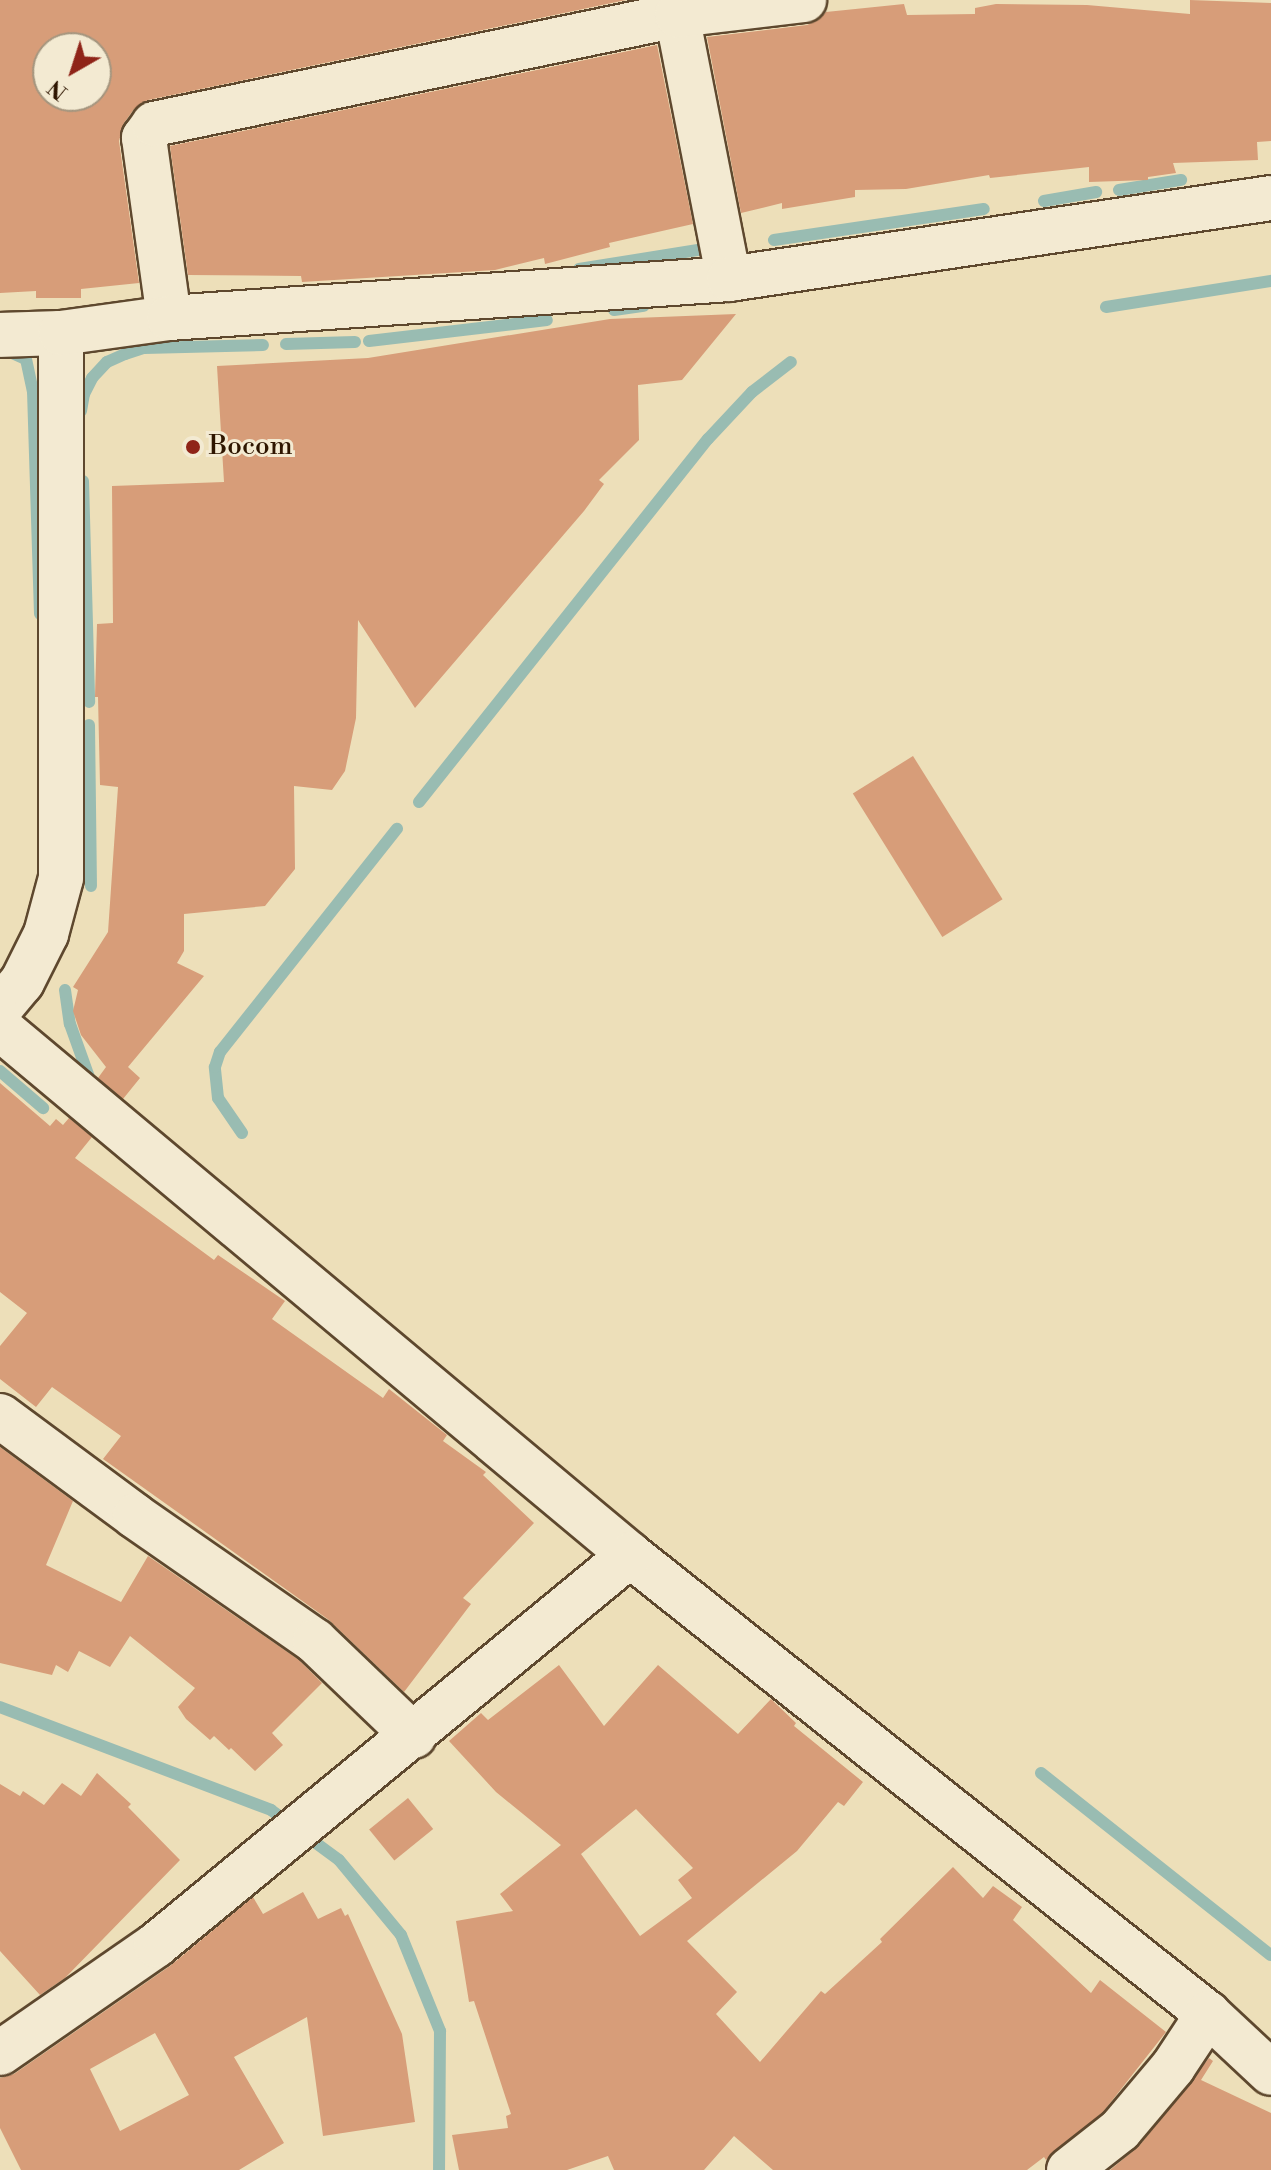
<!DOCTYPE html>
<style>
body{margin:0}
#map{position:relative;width:1271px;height:2170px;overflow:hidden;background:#eddfb9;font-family:"Libre Bodoni",serif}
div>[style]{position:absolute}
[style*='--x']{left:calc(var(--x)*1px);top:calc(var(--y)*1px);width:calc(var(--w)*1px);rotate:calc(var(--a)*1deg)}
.stream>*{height:12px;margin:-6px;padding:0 6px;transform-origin:6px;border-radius:6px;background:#99bcb2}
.building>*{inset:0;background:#d79d79;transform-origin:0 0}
.roads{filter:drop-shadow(2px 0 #5e482e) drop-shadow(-2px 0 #5e482e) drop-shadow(0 2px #5e482e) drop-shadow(0 -2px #5e482e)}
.minor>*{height:44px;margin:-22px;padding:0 22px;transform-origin:22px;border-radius:22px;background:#f3ead2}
.dots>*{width:22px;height:22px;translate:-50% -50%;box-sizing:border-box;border:4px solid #f3ead2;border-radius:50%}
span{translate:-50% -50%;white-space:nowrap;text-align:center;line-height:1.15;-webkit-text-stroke:6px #f3ead2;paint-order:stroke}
.poi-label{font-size:26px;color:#2e1500}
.left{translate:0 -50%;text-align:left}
.north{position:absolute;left:32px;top:32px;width:80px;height:80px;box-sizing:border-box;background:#f3ead2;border:2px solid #a4957e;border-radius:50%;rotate:219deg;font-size:22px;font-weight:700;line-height:32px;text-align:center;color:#2e1500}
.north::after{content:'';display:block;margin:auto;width:28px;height:36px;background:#8f2418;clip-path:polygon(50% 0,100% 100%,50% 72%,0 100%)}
</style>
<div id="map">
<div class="stream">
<div style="--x:1119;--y:190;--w:63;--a:-9.2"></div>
<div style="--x:1044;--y:201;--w:53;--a:-9.8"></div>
<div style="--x:774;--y:240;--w:212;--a:-8.4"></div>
<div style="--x:579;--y:269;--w:133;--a:-9.1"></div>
<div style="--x:1106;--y:307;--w:167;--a:-9"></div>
<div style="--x:614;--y:310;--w:30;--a:-8"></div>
<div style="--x:369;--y:341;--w:179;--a:-6.7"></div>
<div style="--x:286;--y:344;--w:69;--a:-1.7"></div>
<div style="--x:10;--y:352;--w:17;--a:24"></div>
<div style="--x:26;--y:359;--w:33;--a:78"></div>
<div style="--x:33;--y:391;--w:223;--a:88.2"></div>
<div style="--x:81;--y:411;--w:17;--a:-80"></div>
<div style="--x:84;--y:394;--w:18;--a:-63"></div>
<div style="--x:92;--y:378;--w:22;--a:-47"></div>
<div style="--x:107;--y:362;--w:20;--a:-24"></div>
<div style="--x:125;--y:354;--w:20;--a:-18"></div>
<div style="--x:144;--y:348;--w:119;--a:-1.4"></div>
<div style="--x:83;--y:481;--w:221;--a:88.4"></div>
<div style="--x:89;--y:725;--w:161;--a:89.3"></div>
<div style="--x:419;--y:802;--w:464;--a:-51.5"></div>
<div style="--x:708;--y:439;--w:64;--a:-46.9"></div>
<div style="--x:752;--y:392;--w:49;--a:-37.6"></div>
<div style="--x:65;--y:990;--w:34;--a:82"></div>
<div style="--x:70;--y:1024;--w:59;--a:70.3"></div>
<div style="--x:0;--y:1071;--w:57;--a:40.7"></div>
<div style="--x:242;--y:1133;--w:42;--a:-124.4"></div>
<div style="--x:218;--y:1098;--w:31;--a:-96"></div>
<div style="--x:215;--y:1067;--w:16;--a:-72"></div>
<div style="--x:220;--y:1052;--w:285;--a:-51.6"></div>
<div style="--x:0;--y:1707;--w:290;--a:20.8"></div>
<div style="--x:271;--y:1810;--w:84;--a:36.3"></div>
<div style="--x:339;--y:1860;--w:97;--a:50.4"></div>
<div style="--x:401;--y:1935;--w:104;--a:67.9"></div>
<div style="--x:440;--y:2031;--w:139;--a:90.4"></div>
<div style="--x:1041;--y:1773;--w:293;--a:38.4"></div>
</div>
<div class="building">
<div style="clip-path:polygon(evenodd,0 0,626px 0,148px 100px,134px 109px,124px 123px,119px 141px,139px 283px,81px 289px,81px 298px,36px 298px,36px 291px,0 293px,0 0,48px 48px,96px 48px,96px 96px,48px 96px,48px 48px)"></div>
<div style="clip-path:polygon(1190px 0,1271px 3px,1271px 141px,1257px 142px,1258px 160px,1173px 163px,1176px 173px,1148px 177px,1148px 180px,1089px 182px,1089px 167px,990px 178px,989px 175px,906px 189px,855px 190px,855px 197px,782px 209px,782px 203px,741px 213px,707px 37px,807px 25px,818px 20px,826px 12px,904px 4px,907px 15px,975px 14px,975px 8px,996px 4px,1087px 5px,1190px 14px)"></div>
<div style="clip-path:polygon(657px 45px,693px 224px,609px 243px,610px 247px,545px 264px,544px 258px,495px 270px,302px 282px,301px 276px,188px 275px,170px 146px)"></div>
<div style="clip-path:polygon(736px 314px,682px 380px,638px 385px,639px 440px,599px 480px,604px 484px,584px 511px,415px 708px,358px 620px,356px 718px,345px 771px,332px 790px,294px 786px,295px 869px,265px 906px,184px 914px,184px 951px,177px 963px,204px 976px,128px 1067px,140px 1078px,123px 1099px,98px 1078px,106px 1067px,81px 1035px,73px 1011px,78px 990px,73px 987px,108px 932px,118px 787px,100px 785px,98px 697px,95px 697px,97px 624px,113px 623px,112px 486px,224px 482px,217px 366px,368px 358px,610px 319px)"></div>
<div style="left:913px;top:756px;width:169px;height:71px;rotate:58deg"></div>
<div style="clip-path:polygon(0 1083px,50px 1126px,56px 1119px,63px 1125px,69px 1118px,92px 1137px,75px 1158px,214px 1260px,218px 1255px,285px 1301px,272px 1319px,383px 1398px,389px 1389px,447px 1435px,443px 1441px,486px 1472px,483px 1475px,534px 1523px,463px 1598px,471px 1604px,404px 1692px,329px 1620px,103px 1459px,121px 1436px,52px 1387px,36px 1407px,0 1379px,0 1346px,27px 1313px,0 1292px)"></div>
<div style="clip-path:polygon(0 1447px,73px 1501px,46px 1565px,121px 1602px,148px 1556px,299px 1660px,322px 1683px,272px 1733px,283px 1745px,255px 1771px,231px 1748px,229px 1750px,214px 1736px,210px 1740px,186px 1719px,178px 1707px,195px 1688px,130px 1636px,110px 1667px,79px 1651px,68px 1672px,56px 1665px,52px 1675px,0 1663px)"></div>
<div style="clip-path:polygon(evenodd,559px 1665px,604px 1726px,658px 1665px,738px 1734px,771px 1699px,796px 1723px,794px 1726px,863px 1782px,844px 1806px,838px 1802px,797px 1851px,687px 1941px,737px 1992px,716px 2014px,760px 2062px,821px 1991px,825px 1994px,882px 1942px,880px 1939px,953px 1867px,983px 1898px,993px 1886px,1022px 1907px,1013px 1920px,1091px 1993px,1100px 1980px,1166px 2032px,1103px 2112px,1046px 2160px,1044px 2157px,1027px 2170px,773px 2170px,734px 2136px,704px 2170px,614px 2170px,608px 2156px,567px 2170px,459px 2170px,452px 2135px,508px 2128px,506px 2116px,511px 2114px,474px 2001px,469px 2002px,456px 1921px,513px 1911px,500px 1894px,561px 1845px,496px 1792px,449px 1741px,481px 1713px,488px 1720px,559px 1665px,636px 1809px,693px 1868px,678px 1880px,692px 1898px,640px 1936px,581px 1854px,636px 1809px)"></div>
<div style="clip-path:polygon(97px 1773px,131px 1804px,128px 1807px,180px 1860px,65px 1978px,40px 1995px,0 1951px,0 1784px,20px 1796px,23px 1791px,44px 1805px,62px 1783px,81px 1796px)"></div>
<div style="left:408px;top:1798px;width:40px;height:50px;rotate:51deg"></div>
<div style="clip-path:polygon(evenodd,303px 1892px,318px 1919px,341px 1908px,345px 1916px,348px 1914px,402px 2034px,415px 2122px,323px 2136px,307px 2017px,234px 2057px,284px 2143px,239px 2170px,21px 2170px,0 2128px,0 2078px,14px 2074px,170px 1966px,253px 1897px,263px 1914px,303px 1892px,155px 2033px,189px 2095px,120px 2131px,90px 2069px,155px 2033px)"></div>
<div style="clip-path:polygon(1209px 2058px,1213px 2061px,1201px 2080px,1271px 2113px,1271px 2170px,1110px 2170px,1139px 2146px)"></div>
</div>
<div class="roads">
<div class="minor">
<div style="--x:677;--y:15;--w:269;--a:78.9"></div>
<div style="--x:169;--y:318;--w:182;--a:-97.9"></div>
<div style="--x:144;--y:138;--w:17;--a:-54"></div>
<div style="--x:154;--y:124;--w:534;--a:-11.77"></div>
<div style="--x:677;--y:15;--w:128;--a:-6.7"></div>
<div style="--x:0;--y:335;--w:61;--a:-1.9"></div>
<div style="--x:0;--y:1008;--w:34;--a:-50"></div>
<div style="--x:22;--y:982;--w:54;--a:-63.4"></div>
<div style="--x:46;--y:934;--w:58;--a:-75"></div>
<div style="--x:61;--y:878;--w:545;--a:-90"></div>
<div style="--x:61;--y:333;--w:109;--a:-7.9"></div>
<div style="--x:169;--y:318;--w:561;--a:-3.98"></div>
<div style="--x:729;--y:279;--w:548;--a:-8.5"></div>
<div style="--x:0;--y:1028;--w:821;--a:39.91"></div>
<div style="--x:630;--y:1555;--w:738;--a:38.45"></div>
<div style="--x:1208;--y:2014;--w:86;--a:43.1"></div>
<div style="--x:0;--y:1416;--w:168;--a:36.5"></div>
<div style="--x:135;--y:1516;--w:219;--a:34.8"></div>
<div style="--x:315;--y:1641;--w:137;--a:43.8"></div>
<div style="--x:0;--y:2053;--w:190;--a:-34.7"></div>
<div style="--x:156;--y:1945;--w:614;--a:-39.45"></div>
<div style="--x:1069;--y:2170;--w:65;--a:-38.1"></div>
<div style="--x:1120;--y:2130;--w:82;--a:-49.9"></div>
<div style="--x:1173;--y:2067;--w:64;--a:-56.6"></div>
</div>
</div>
<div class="dots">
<div style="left:193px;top:447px;background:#8f2418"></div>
</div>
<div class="poi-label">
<span class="left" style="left:209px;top:447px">Bocom</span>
</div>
<div class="north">N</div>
</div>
